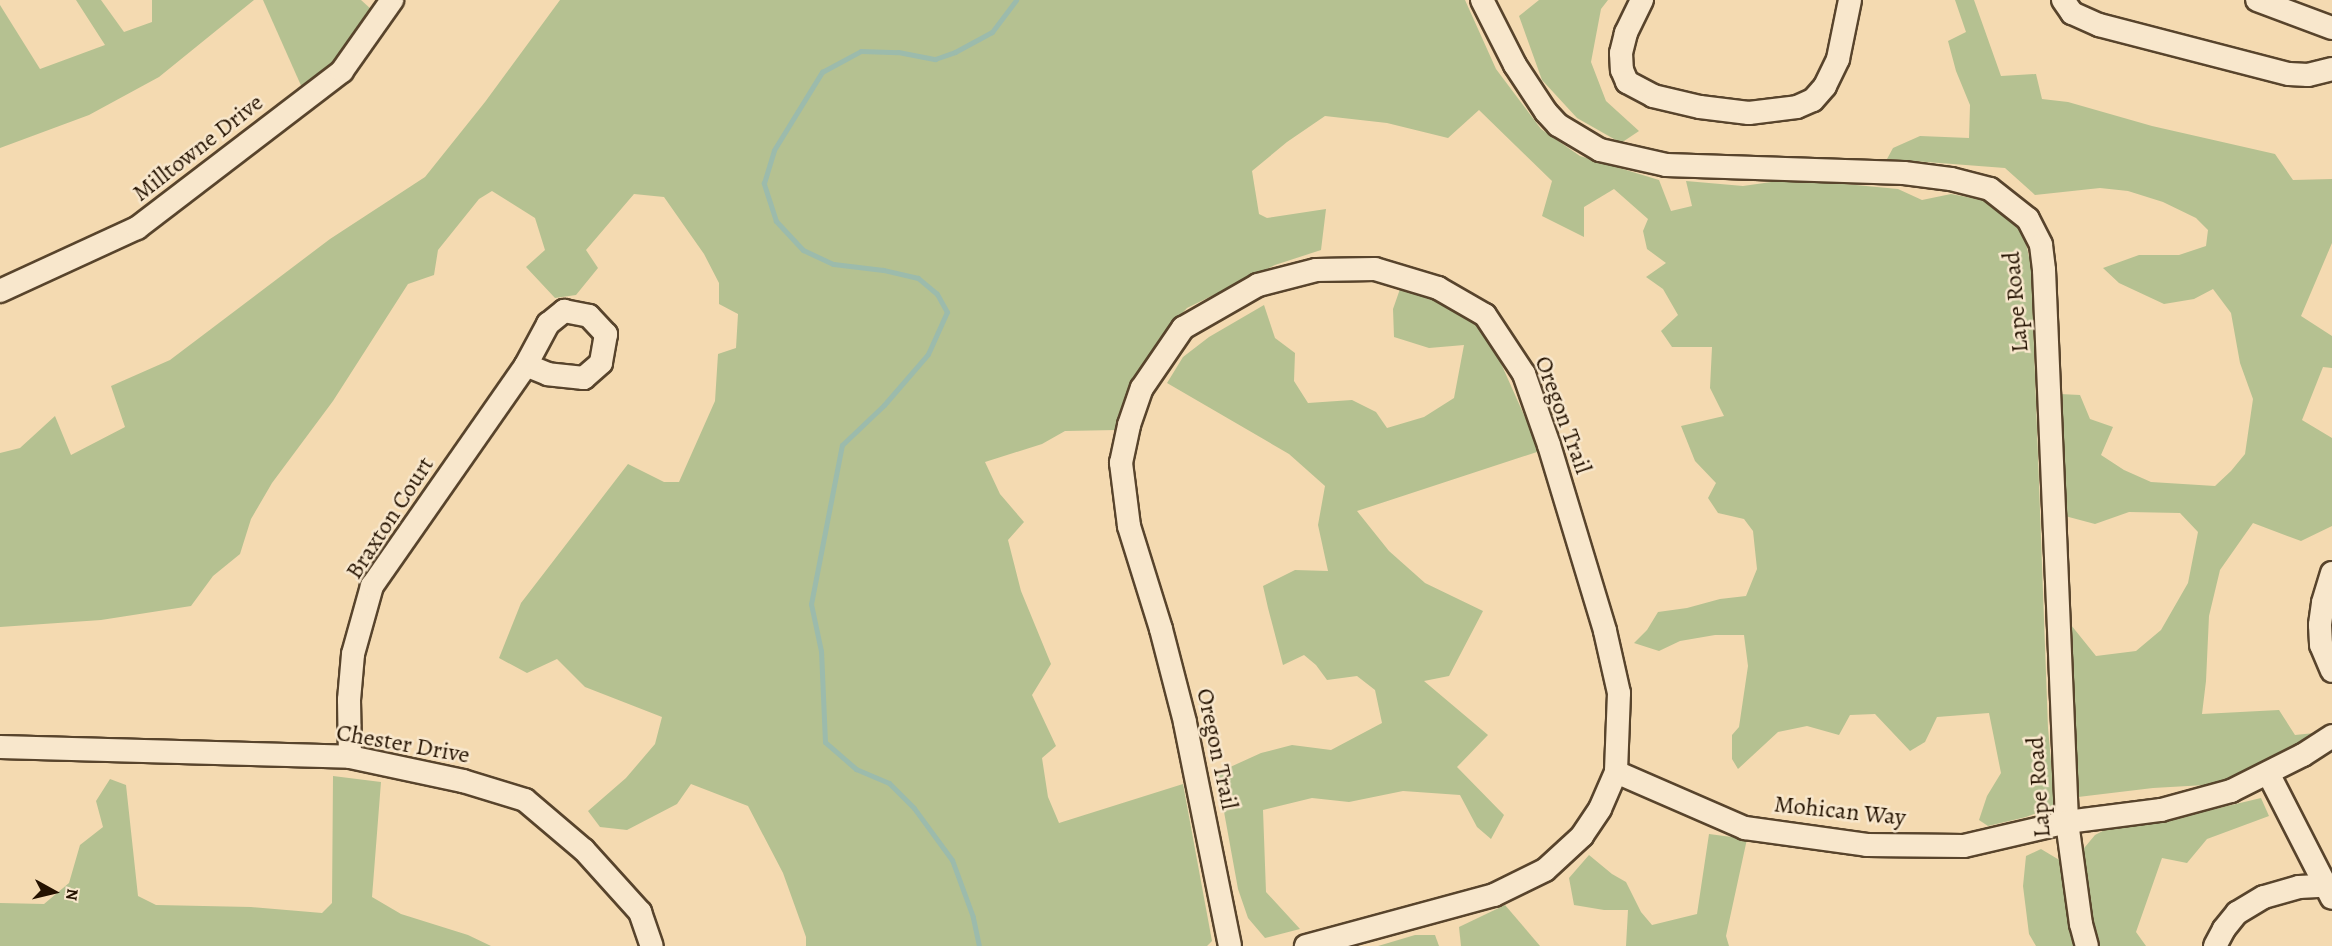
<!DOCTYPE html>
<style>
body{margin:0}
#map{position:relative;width:2332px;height:946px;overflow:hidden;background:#f4dab1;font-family:Alegreya,serif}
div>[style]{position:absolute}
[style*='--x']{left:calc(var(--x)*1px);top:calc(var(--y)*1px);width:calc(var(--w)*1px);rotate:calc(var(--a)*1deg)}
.green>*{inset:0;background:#b5c191}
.stream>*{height:5px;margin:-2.5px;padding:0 2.5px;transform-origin:2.5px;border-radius:2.5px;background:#9cbbac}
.roads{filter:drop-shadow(2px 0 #58442c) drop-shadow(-2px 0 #58442c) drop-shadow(0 2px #58442c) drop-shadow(0 -2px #58442c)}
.minor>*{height:22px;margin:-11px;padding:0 11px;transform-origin:11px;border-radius:11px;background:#f8e7cc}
span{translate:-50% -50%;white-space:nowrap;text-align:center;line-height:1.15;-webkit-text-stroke:5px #f8e7cc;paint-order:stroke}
.street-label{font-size:24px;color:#241200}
.north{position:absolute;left:24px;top:862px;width:60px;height:60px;-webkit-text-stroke:4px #f8e7cc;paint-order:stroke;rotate:98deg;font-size:16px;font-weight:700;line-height:24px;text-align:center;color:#241200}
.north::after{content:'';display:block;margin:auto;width:21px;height:27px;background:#241200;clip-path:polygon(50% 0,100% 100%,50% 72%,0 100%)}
</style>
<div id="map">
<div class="green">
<div style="clip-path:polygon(76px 0,101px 0,124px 32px,152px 22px,152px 0,254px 0,159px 77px,89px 115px,0 148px,0 5px,40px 69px,105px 45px)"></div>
<div style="clip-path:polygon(263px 0,361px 0,372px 10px,338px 61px,303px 90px)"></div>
<div style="clip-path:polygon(560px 0,1465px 0,1496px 69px,1541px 129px,1580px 156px,1659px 180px,1671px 211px,1692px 206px,1686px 181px,1743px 186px,1792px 179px,1898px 189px,1922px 200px,1951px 194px,1982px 200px,2011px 216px,2025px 239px,2031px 266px,2048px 728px,2055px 806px,2026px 817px,1988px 826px,1979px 820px,1987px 796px,2001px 773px,1989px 713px,1937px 717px,1925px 742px,1910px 751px,1875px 714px,1850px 715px,1839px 735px,1807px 726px,1778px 732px,1738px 769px,1732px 759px,1732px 735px,1739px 727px,1748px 666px,1744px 635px,1715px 635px,1680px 641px,1659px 651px,1634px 643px,1647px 630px,1658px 612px,1687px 608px,1720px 599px,1746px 596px,1757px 569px,1753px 531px,1744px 519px,1718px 513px,1708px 498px,1716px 483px,1695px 461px,1681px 426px,1724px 416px,1710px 388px,1712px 347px,1672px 347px,1661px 331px,1678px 315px,1663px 289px,1646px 277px,1666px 263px,1647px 249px,1643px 231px,1648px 219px,1614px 189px,1584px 207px,1584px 237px,1542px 216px,1552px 181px,1479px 110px,1448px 138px,1387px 123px,1325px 116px,1287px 142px,1252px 171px,1259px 214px,1267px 218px,1326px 209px,1321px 250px,1275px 265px,1187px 308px,1159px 339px,1137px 377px,1116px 430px,1065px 431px,1042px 444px,985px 462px,1000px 494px,1024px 522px,1008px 540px,1021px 591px,1051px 664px,1032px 695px,1056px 746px,1042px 758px,1048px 797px,1059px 823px,1183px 784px,1212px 941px,1207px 946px,806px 946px,806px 937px,783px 873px,748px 806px,691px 784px,677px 804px,627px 830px,600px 827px,588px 811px,626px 778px,655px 744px,662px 717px,585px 687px,557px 659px,527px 673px,499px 658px,521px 603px,628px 464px,664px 482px,679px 482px,715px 401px,718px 354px,736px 348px,738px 314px,719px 304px,719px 283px,704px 254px,664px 197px,634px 194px,586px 250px,598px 268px,576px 295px,555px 298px,526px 267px,545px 250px,535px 218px,492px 191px,479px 199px,438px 250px,434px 275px,408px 284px,333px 401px,272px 483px,251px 519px,240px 554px,213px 576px,191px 606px,101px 620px,0 627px,0 453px,20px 448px,55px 416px,71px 455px,125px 427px,111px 386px,170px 360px,330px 239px,425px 177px,485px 102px)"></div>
<div style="clip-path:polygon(1539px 0,1608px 0,1601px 9px,1591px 62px,1606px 101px,1639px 131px,1621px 143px,1577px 118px,1542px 80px,1519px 16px)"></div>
<div style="clip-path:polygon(1955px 0,1974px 0,2001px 76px,2036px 74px,2042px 99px,2068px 102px,2152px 126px,2275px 154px,2293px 180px,2332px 179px,2332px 243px,2301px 316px,2332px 336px,2332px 368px,2323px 367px,2302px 420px,2332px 438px,2332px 526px,2301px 541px,2253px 523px,2220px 570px,2209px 616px,2206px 681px,2202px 714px,2279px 710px,2295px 735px,2324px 732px,2223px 784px,2153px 788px,2078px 797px,2073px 770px,2067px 620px,2096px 656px,2136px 651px,2161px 630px,2188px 583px,2198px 532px,2180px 513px,2129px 512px,2095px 524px,2065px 516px,2060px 394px,2080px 395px,2090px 419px,2113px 427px,2101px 455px,2124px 470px,2151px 482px,2215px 486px,2231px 471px,2245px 454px,2253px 399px,2240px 363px,2231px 313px,2213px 289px,2194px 299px,2164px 304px,2119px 283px,2103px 268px,2139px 255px,2179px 255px,2206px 246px,2208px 230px,2196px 218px,2163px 202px,2128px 191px,2100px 188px,2035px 195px,2005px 168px,1887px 159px,1893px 148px,1920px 136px,1969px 138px,1970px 105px,1956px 71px,1948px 41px,1966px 32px)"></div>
<div style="clip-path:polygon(1400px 289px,1426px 292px,1477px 318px,1495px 350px,1540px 451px,1357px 511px,1389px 551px,1425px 583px,1483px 611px,1449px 676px,1424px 681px,1488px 735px,1457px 767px,1504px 815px,1491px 839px,1477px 827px,1460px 795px,1403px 791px,1349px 802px,1312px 798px,1263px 810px,1266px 892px,1300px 929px,1265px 938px,1248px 918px,1238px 889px,1217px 773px,1261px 753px,1292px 745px,1331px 750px,1382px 723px,1375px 690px,1357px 676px,1327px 680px,1316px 665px,1304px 655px,1283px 665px,1268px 608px,1263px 586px,1295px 570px,1328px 571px,1318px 525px,1325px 486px,1289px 454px,1167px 383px,1183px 357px,1209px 337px,1264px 305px,1275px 338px,1295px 353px,1294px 381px,1308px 403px,1352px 400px,1376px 412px,1387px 428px,1424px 417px,1454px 398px,1464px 345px,1429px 348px,1394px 337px,1393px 309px)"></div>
<div style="clip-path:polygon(333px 776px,381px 782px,372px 897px,401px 914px,468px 935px,491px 946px,0 946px,0 903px,44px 904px,69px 883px,80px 845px,103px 827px,96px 801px,110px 779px,126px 785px,138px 896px,156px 905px,251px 907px,322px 913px,332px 903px)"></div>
<div style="clip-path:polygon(2261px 798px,2269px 816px,2207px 839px,2187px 863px,2162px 858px,2136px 932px,2146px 946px,2095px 946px,2080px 853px,2095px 835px,2116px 824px,2152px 824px)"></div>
<div style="clip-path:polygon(1709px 834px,1747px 839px,1726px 936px,1729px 946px,1626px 946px,1628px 910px,1604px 910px,1574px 905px,1569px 878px,1589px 855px,1612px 874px,1626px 882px,1641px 912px,1652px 925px,1697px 914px)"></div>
<div style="clip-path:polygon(2041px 849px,2061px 861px,2064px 895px,2074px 946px,2036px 946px,2029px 934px,2023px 886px,2026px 856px)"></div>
<div style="clip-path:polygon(1505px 905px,1540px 946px,1461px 946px,1459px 927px)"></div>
<div style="clip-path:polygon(1415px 935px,1435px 935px,1439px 946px,1378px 946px)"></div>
</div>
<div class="stream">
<div style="--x:979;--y:946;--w:30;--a:-102"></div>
<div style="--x:973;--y:917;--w:61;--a:-110.2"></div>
<div style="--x:952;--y:860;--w:64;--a:-126.2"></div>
<div style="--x:914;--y:808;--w:35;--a:-135"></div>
<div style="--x:889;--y:783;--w:36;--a:-157"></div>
<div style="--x:856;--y:769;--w:41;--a:-138.9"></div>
<div style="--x:825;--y:742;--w:91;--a:-92.5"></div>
<div style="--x:821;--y:651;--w:48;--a:-102"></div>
<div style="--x:811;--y:604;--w:162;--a:-79"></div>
<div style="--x:842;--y:445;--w:58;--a:-43.6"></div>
<div style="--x:884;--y:405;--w:67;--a:-49.2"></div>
<div style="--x:928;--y:354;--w:46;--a:-65.7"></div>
<div style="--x:947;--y:312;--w:21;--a:-119"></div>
<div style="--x:937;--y:294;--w:25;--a:-140"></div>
<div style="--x:918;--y:278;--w:36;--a:-167"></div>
<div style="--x:883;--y:270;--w:50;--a:-173.2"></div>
<div style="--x:833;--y:264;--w:33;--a:-155"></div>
<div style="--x:803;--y:250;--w:40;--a:-133"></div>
<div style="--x:776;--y:221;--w:40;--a:-108"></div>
<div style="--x:764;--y:183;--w:34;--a:-73"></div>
<div style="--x:774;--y:150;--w:92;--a:-58.4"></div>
<div style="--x:822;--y:72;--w:44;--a:-28.3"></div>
<div style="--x:861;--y:51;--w:37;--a:2"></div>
<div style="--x:898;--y:52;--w:38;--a:11"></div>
<div style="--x:935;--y:59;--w:21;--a:-19"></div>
<div style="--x:955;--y:52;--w:42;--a:-28.4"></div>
<div style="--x:992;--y:32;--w:40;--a:-53"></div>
</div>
<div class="roads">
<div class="minor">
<div style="--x:1482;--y:0;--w:73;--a:63.1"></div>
<div style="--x:1515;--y:65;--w:56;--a:56.6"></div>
<div style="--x:1546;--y:112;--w:18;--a:47"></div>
<div style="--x:1558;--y:125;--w:49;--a:30.8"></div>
<div style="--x:1600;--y:150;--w:68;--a:12.8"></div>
<div style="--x:1666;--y:165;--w:238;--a:1.9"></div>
<div style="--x:1904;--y:173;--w:47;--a:7.3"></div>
<div style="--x:1951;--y:179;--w:40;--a:14.4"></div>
<div style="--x:1990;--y:189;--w:48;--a:38.3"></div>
<div style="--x:2028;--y:219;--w:29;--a:63"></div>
<div style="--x:2041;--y:245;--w:25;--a:83"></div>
<div style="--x:2044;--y:270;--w:552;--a:87.61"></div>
<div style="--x:2067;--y:822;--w:103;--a:82.2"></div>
<div style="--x:2081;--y:924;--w:23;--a:75"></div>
<div style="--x:1642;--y:0;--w:37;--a:116"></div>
<div style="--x:1626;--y:33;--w:21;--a:104"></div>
<div style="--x:1621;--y:53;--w:17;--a:87"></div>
<div style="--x:1622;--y:70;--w:13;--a:67"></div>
<div style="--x:1627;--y:82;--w:30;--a:28"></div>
<div style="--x:1653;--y:96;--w:48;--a:13.2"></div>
<div style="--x:1700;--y:107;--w:49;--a:7"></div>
<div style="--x:1749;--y:113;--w:48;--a:-7.1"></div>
<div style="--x:1797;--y:107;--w:17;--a:-24"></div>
<div style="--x:1813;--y:100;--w:18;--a:-49"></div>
<div style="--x:1825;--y:86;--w:30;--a:-64"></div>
<div style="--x:1838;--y:59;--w:60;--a:-78.5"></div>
<div style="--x:2063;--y:0;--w:16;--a:55"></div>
<div style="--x:2072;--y:13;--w:30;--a:24"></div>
<div style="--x:2099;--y:25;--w:196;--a:14.5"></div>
<div style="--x:2289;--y:74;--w:19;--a:3"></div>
<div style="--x:2308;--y:75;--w:25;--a:-14"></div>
<div style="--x:2257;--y:0;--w:80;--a:20.5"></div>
<div style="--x:0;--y:291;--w:151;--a:-24.7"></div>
<div style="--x:137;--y:228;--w:258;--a:-37.4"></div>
<div style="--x:342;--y:71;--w:87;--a:-54.8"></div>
<div style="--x:2332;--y:573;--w:31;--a:107"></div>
<div style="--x:2323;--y:603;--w:22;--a:98"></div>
<div style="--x:2320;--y:625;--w:20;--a:87"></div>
<div style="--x:2321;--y:645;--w:28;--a:67"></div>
<div style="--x:0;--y:747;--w:350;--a:1.6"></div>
<div style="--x:350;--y:757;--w:116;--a:12"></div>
<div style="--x:463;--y:781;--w:65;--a:17"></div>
<div style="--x:525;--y:800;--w:77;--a:40.3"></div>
<div style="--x:584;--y:850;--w:84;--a:47.9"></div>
<div style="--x:640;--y:912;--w:36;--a:71"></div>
<div style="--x:350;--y:757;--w:57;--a:-91"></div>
<div style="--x:349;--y:700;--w:46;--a:-85"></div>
<div style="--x:353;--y:654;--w:71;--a:-74.4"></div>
<div style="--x:372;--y:586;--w:269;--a:-55.1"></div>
<div style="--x:526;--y:365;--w:47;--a:-61.8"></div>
<div style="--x:548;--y:324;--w:21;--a:-39"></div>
<div style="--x:564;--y:311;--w:25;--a:11"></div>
<div style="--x:589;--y:316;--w:25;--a:47"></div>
<div style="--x:606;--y:334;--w:29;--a:100"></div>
<div style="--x:601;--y:363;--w:23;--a:139"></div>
<div style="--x:584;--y:378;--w:36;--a:-174"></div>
<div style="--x:548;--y:374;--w:24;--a:-158"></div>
<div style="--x:1616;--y:772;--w:141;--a:23.5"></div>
<div style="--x:1745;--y:828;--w:123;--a:7.9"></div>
<div style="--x:1867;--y:845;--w:97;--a:0.6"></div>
<div style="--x:1964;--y:846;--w:106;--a:-13.1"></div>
<div style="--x:2067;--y:822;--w:95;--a:-7.3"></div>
<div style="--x:2161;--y:810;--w:73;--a:-15.2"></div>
<div style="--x:2231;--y:791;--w:80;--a:-26.6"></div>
<div style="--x:2303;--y:755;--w:35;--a:-33"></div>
<div style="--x:2268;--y:773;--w:140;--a:62.9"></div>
<div style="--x:1230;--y:946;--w:228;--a:-101.4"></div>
<div style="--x:1185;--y:722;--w:96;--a:-104.5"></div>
<div style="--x:1161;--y:629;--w:108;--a:-107.3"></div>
<div style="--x:1129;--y:526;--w:64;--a:-97.2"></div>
<div style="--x:1121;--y:463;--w:39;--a:-78"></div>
<div style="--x:1129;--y:425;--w:39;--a:-71"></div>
<div style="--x:1142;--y:388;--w:73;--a:-55.7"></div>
<div style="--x:1183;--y:328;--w:86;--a:-29.8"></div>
<div style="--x:1258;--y:285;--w:60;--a:-14.5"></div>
<div style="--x:1316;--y:270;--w:59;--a:-1"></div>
<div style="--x:1375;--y:269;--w:66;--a:16.8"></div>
<div style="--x:1438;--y:288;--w:54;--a:29.9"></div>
<div style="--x:1485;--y:315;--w:71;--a:56.5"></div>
<div style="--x:1524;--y:374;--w:75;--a:70.6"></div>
<div style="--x:1549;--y:445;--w:194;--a:73.2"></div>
<div style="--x:1605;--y:631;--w:64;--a:77.3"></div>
<div style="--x:1619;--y:693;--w:79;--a:92.2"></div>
<div style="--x:1616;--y:772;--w:40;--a:113.4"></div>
<div style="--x:1600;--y:809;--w:32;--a:124"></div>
<div style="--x:1582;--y:836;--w:50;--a:137.4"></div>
<div style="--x:1545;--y:870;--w:57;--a:153.9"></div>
<div style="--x:1494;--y:895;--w:195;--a:164.8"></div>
<div style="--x:2215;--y:946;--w:19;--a:-62"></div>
<div style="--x:2224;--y:929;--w:21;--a:-51"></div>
<div style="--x:2237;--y:913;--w:31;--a:-31"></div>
<div style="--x:2264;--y:897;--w:36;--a:-16"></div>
<div style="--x:2299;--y:887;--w:33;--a:-3"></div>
</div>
</div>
<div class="street-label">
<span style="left:198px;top:148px;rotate:-38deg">Milltowne Drive</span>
<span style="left:2016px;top:302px;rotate:-95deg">Lape Road</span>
<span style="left:1563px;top:415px;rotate:70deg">Oregon Trail</span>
<span style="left:390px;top:518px;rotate:-57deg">Braxton Court</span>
<span style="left:403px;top:744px;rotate:10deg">Chester Drive</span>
<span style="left:1217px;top:749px;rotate:78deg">Oregon Trail</span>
<span style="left:2039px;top:787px;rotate:-94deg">Lape Road</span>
<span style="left:1840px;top:811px;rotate:6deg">Mohican Way</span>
</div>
<div class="north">N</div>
</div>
